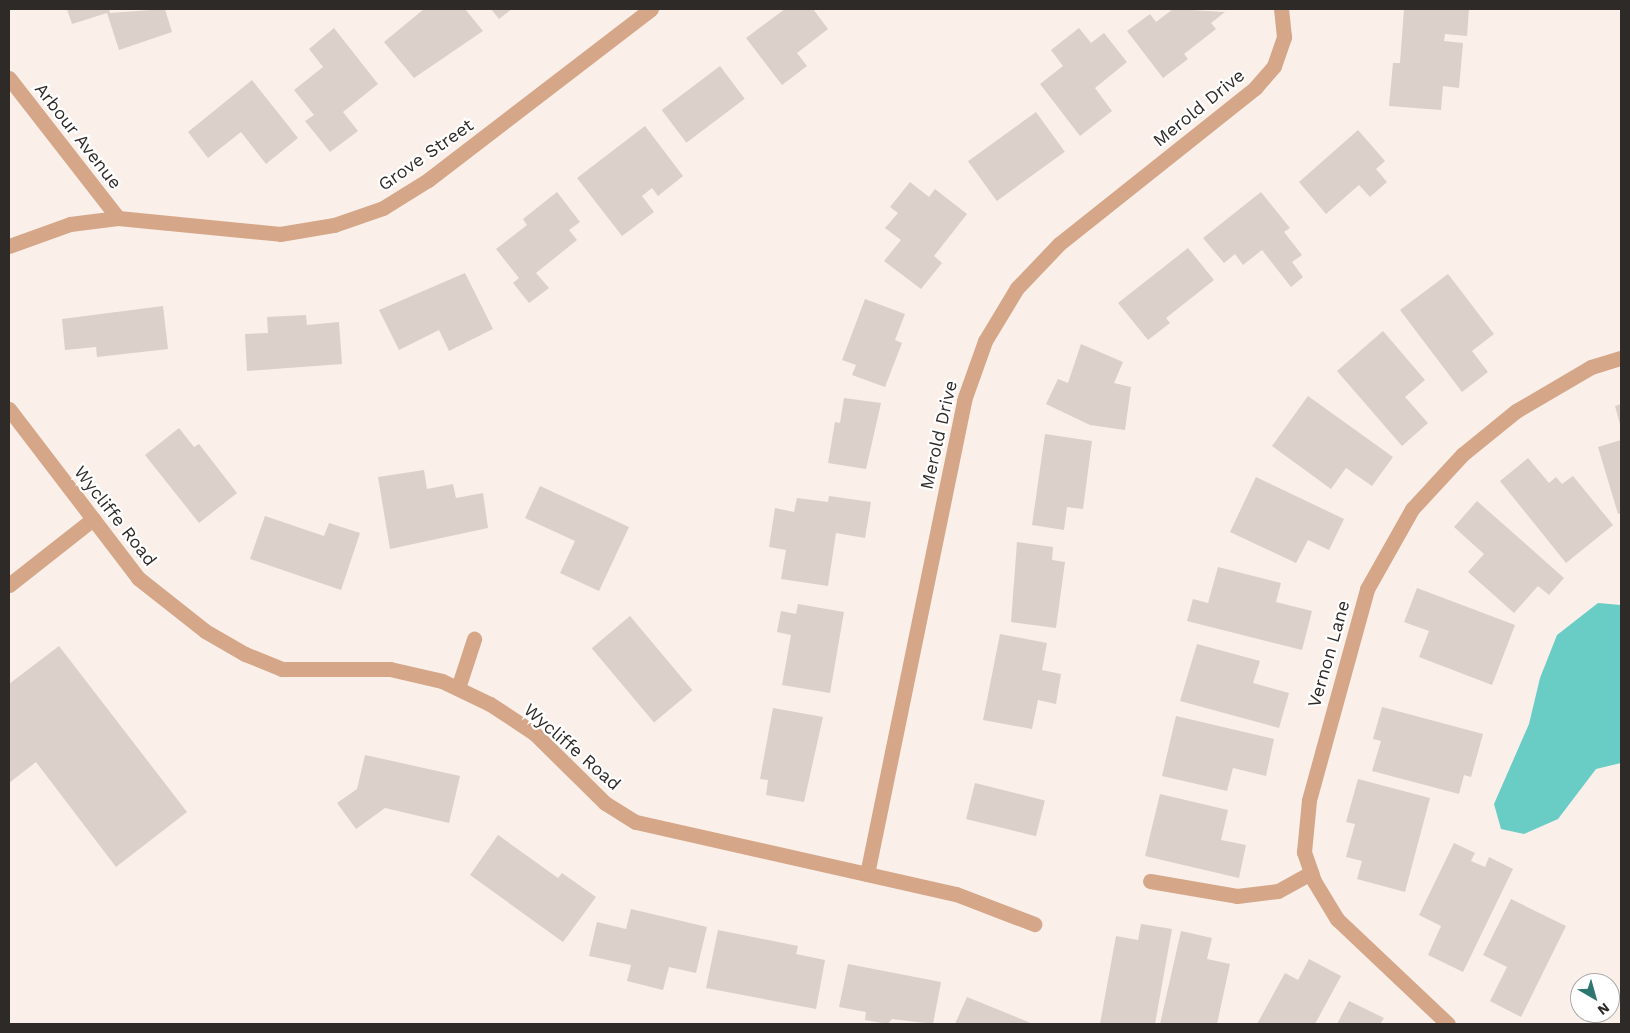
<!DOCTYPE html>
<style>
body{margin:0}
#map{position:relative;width:1630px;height:1033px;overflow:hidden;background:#faefe9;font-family:"Work Sans",sans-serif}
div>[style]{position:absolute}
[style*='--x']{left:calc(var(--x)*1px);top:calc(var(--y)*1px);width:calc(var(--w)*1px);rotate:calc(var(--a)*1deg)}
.water>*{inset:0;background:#69cdc6}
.building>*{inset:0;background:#dbd1ca;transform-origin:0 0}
.lane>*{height:15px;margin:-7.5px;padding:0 7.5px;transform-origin:7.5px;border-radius:7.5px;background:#d5a688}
.street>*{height:15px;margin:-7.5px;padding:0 7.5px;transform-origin:7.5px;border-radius:7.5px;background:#d5a688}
span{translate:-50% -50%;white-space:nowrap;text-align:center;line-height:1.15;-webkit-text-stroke:4.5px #fff;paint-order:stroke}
.street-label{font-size:18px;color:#2e2a28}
.frame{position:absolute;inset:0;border:10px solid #2e2a28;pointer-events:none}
.north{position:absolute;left:1570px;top:973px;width:50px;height:50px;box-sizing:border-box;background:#fff;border:1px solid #abaaa9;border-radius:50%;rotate:142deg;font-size:14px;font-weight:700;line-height:20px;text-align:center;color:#2e2a28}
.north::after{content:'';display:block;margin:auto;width:18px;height:22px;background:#2d7671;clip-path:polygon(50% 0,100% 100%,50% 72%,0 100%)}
</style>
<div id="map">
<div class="water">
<div style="clip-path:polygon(1598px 603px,1621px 605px,1621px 763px,1596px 769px,1558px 819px,1524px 834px,1501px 829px,1494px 804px,1529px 724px,1540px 678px,1557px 635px)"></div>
</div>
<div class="building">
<div style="clip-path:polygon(67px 9px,109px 9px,110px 13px,165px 9px,172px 32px,119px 50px,107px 13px,72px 24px)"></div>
<div style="clip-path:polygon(424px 9px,465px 9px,483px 31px,414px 78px,384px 42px)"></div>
<div style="clip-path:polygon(491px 9px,512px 9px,499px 19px)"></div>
<div style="clip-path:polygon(785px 9px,813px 9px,828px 29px,797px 53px,807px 66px,782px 85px,746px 38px)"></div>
<div style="clip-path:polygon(1173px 9px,1225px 12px,1211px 23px,1216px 29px,1184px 54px,1188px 59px,1163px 78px,1127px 31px,1150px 14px,1156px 22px)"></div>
<div style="clip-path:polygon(1404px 9px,1469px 9px,1467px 36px,1445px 34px,1444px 41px,1463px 43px,1459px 88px,1443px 86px,1441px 110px,1389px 106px,1393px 63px,1400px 63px)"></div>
<div style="clip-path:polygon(334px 28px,378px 84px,343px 112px,358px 131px,330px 152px,305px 121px,314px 115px,294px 90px,323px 67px,309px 49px)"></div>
<div style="clip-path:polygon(1079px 28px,1091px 43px,1104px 33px,1127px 62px,1095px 88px,1112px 111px,1080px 136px,1040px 84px,1063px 66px,1051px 50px)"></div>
<div style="left:720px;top:66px;width:41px;height:73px;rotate:53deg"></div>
<div style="clip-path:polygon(252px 80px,298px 138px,266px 164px,241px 132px,208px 158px,188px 132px)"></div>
<div style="left:1036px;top:112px;width:49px;height:84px;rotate:54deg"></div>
<div style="clip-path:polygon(645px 126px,683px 176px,658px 196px,652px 188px,642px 196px,654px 212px,622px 236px,577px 178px)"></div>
<div style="clip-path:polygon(1358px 130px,1385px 161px,1376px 169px,1387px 182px,1370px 197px,1359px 185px,1326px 214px,1299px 182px)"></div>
<div style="clip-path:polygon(910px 182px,929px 197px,935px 189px,967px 214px,934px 256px,942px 263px,921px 289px,884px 261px,901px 240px,885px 228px,898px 213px,890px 207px)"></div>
<div style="clip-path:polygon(557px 192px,580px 222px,569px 230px,577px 240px,536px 273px,549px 288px,529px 303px,513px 283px,519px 278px,496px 249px,527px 225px,523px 219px)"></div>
<div style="clip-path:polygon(1261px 192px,1290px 228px,1284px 232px,1302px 255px,1292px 262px,1303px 277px,1291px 287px,1262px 250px,1243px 265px,1235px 254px,1224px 263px,1203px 238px)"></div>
<div style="clip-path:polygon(1188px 248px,1214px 280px,1166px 318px,1170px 323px,1148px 340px,1118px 303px)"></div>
<div style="clip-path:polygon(465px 273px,493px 329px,449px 351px,439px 330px,399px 350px,379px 310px)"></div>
<div style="clip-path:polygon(1448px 274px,1494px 334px,1472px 351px,1488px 372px,1462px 392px,1400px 310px)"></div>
<div style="clip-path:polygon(865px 299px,905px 314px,895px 340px,902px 343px,885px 387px,852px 375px,856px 365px,842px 360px)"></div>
<div style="clip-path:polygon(163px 306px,168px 349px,97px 357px,96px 347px,65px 350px,62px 319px)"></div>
<div style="clip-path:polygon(306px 315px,307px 325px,339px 322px,342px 364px,247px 371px,245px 334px,268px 333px,267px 317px)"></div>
<div style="clip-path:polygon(1383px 331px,1425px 380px,1405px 397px,1428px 423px,1402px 446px,1337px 371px)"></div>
<div style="clip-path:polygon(1081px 344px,1123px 362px,1114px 383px,1131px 387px,1125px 430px,1090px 425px,1046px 404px,1058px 379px,1068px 383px)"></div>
<div style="clip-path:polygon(1308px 396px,1393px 457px,1372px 486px,1346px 468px,1331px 489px,1272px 446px)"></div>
<div style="clip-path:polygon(844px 398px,881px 403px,866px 469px,828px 463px,835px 422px,840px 423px)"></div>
<div style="clip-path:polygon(1621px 404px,1621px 428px,1615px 406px)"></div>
<div style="clip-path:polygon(179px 428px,194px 447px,199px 444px,237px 493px,199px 523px,145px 455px)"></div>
<div style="clip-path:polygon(1045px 434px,1092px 441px,1083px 509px,1067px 507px,1064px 530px,1032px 525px)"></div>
<div style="clip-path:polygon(1621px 440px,1621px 513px,1618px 514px,1598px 447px)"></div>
<div style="clip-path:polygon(1528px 458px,1549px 483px,1556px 477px,1562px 484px,1573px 476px,1613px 525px,1566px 563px,1500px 481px)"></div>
<div style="clip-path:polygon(424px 470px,427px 489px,453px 484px,456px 498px,483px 493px,488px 528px,390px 549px,378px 477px)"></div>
<div style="clip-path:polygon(1256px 477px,1344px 519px,1329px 550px,1308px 540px,1296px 563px,1230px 532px)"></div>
<div style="clip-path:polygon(540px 486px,629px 527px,599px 591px,560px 573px,575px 541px,525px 518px)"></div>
<div style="clip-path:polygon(829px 496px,871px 502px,865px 538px,836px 533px,828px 586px,781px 579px,786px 550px,769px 547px,775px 508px,794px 512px,797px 498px,828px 502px)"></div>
<div style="clip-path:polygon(1477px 501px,1564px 578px,1549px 595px,1538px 586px,1514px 613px,1468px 572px,1484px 554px,1454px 527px)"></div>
<div style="clip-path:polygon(265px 516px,324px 536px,329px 523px,360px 533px,341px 590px,250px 559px)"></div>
<div style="clip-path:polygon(1017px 542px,1053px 547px,1052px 560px,1065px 562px,1056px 628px,1011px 622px)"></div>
<div style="clip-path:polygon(1218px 567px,1281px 583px,1276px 602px,1312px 611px,1302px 650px,1187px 621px,1193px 599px,1208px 603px)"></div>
<div style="clip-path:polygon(1417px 588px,1515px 625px,1492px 685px,1419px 657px,1429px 631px,1404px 622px)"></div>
<div style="clip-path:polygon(798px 604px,844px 612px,830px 693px,782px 685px,791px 635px,777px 632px,781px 611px,796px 614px)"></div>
<div style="left:630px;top:616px;width:97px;height:50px;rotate:50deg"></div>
<div style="clip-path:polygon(1000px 634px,1047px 643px,1042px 670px,1061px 674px,1056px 704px,1038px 700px,1032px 729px,983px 720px)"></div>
<div style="clip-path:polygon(1197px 644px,1260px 661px,1253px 683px,1289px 693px,1279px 728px,1180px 701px)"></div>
<div style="clip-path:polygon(59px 646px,187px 812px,116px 867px,36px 762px,9px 783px,9px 684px)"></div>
<div style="clip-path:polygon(1382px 707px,1483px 734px,1471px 777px,1464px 775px,1459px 794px,1372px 771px,1381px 741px,1373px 739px)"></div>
<div style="clip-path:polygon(773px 708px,823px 717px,804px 802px,766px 795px,768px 780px,760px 779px)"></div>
<div style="clip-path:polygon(1176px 716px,1274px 739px,1266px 776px,1233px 768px,1227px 791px,1162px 776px)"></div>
<div style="clip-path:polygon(365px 755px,460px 776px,449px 823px,385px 808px,356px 829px,337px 803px,357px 789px)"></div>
<div style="clip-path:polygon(1358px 779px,1430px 798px,1405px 892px,1357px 879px,1362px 861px,1346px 857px,1355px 824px,1346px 822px)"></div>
<div style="left:975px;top:783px;width:72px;height:37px;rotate:14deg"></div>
<div style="clip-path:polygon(1160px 794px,1228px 810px,1221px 840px,1246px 845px,1239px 878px,1145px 856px)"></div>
<div style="clip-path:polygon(498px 835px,558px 878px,562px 873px,596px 897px,563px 942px,470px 875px)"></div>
<div style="clip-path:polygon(1454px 843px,1475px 853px,1471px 861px,1485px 867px,1489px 857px,1513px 869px,1463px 972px,1428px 955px,1441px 926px,1419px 915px)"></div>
<div style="clip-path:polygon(1511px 899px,1566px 926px,1521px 1017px,1490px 1001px,1507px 967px,1483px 955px)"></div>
<div style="clip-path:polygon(631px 909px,707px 927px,696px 973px,669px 967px,663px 990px,627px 981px,631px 965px,589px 956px,597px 922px,626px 929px)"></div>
<div style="clip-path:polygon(1141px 924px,1172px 929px,1155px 1024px,1100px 1024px,1116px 936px,1138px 940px)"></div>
<div style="clip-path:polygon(718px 930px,798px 946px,796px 954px,825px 960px,816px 1009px,706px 988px)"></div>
<div style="clip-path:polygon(1181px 931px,1212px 938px,1207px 959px,1230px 964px,1217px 1024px,1160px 1024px)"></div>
<div style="clip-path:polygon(1309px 959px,1341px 976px,1315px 1024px,1257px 1024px,1285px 973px,1298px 980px)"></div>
<div style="clip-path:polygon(848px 964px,941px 982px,933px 1024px,892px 1019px,888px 1024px,865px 1020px,866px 1012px,839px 1007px)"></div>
<div style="clip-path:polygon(967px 997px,1033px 1024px,955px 1024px)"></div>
<div style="clip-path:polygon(1349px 1001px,1384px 1018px,1380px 1024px,1337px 1024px)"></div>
</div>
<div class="lane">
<div style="--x:9;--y:585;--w:107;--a:-38.2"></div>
<div style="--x:1150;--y:881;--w:88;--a:9.8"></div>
<div style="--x:1237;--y:896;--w:41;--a:-7"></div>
<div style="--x:1278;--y:891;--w:38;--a:-29"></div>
</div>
<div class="street">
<div style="--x:9;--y:78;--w:177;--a:52.1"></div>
<div style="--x:9;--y:246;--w:65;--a:-19.8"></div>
<div style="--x:70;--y:224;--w:48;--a:-7.1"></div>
<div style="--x:118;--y:218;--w:163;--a:5.6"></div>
<div style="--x:280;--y:234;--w:55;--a:-9.5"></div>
<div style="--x:334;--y:225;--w:52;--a:-19.1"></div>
<div style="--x:383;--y:208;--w:53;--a:-31.9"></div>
<div style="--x:428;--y:180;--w:281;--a:-37.5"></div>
<div style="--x:9;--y:409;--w:213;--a:52.6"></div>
<div style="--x:138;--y:578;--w:85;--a:38.3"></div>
<div style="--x:205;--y:631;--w:46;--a:29.9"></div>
<div style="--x:245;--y:654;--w:40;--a:22"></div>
<div style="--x:282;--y:669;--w:108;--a:0"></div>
<div style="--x:390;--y:669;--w:53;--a:13"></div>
<div style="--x:442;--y:681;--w:53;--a:25.6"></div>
<div style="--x:490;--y:704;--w:53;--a:33.4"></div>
<div style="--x:534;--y:733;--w:100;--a:44.6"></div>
<div style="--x:605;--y:803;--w:36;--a:32"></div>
<div style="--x:636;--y:822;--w:328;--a:12.7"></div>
<div style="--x:956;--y:894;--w:84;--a:21"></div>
<div style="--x:458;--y:688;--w:52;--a:-71.9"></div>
<div style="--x:867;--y:874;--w:484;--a:-78.4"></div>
<div style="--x:964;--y:400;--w:63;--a:-70.4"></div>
<div style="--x:985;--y:341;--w:62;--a:-58.9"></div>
<div style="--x:1017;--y:288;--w:61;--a:-46.3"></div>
<div style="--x:1059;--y:244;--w:251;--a:-38.5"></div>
<div style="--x:1255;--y:88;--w:29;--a:-49"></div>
<div style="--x:1274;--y:66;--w:31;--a:-71"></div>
<div style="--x:1284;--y:37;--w:28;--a:-96"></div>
<div style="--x:1448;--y:1024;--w:153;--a:-136.6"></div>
<div style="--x:1337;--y:919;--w:44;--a:-121.2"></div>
<div style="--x:1314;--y:881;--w:31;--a:-109"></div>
<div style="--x:1304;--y:852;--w:52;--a:-84.5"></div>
<div style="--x:1309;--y:800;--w:219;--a:-74.6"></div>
<div style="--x:1367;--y:589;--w:92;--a:-60.6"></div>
<div style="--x:1412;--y:509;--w:75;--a:-47.2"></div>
<div style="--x:1463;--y:454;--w:68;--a:-39.1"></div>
<div style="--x:1516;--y:411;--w:87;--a:-30.4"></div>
<div style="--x:1591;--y:367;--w:31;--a:-17"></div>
</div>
<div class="street-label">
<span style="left:1199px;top:108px;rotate:-39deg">Merold Drive</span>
<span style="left:78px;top:136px;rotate:52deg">Arbour Avenue</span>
<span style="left:426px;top:155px;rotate:-35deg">Grove Street</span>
<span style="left:939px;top:435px;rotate:-77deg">Merold Drive</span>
<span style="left:115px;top:516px;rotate:52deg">Wycliffe Road</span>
<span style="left:1329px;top:654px;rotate:-74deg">Vernon Lane</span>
<span style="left:572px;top:747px;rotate:41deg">Wycliffe Road</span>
</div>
<div class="frame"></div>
<div class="north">N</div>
</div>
